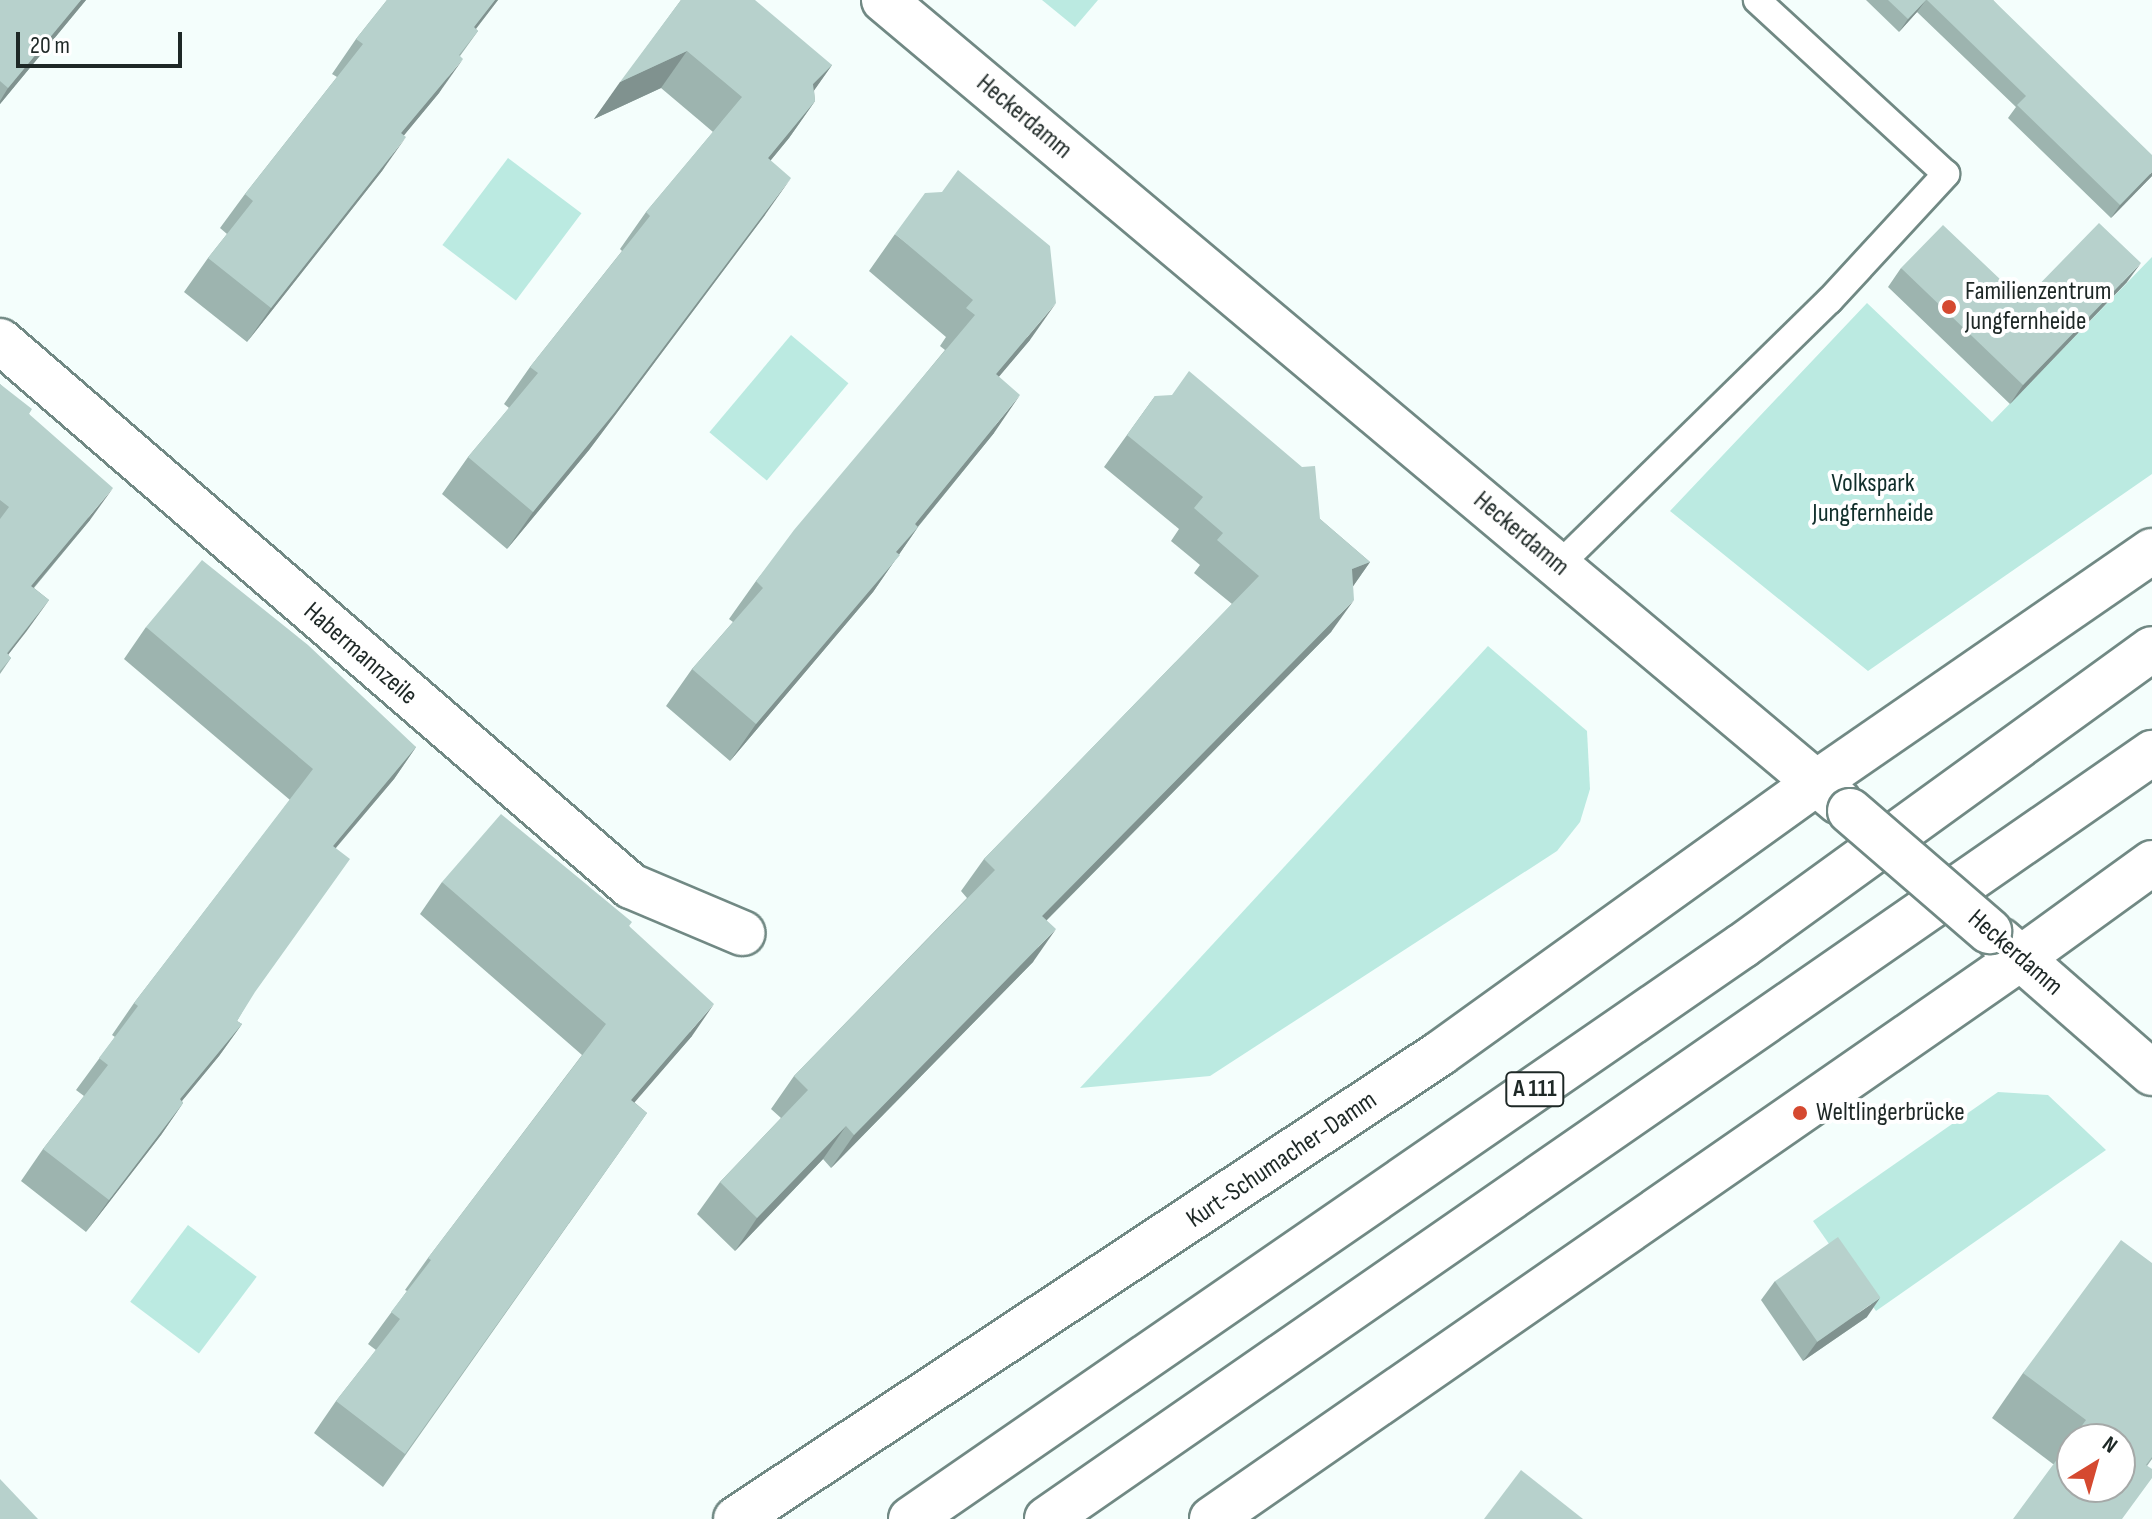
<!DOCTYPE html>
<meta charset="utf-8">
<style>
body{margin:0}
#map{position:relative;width:2152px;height:1519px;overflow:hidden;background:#f4fefc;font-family:"Sofia Sans Condensed",sans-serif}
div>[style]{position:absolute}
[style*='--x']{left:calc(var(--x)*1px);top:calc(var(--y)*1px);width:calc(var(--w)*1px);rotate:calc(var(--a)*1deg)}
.green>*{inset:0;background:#bbeae1;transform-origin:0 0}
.roads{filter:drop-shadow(2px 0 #718984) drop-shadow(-2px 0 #718984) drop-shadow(0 2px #718984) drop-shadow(0 -2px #718984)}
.lane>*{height:26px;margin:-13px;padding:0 13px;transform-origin:13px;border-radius:13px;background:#fff}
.street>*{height:44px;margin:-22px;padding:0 22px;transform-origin:22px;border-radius:22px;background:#fff}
.secondary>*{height:44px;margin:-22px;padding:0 22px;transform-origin:22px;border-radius:22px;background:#fff}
.highway>*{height:44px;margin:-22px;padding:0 22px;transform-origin:22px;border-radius:22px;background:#fff}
.bridges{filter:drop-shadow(2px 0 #718984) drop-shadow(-2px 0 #718984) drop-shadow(0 2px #718984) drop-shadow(0 -2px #718984)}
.secondary-bridge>*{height:44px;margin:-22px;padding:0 22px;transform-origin:22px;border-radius:22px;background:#fff}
.wall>*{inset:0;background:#9db4af}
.shaded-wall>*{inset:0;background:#80928f}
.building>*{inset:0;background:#b7d1cc;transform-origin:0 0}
.dots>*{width:22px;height:22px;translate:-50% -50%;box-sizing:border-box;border:4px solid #fff;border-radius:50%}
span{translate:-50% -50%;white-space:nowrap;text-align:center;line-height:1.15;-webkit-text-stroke:8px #fff;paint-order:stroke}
.shield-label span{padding:2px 6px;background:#fff;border:2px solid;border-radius:6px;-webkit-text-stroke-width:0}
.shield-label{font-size:24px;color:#1e2826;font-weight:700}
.street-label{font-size:26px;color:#1e2826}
.poi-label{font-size:26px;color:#1e2826}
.left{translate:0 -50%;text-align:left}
.park-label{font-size:26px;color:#112f2b}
.north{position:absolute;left:2056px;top:1423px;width:80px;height:80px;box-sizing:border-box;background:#fff;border:2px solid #a5a9a8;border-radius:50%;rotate:37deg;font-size:22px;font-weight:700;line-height:32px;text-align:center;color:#1e2826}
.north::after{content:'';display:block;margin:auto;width:28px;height:36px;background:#d54930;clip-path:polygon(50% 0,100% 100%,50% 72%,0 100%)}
.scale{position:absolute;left:16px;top:32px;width:166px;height:36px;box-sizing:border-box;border:4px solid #1e2826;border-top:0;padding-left:10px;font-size:24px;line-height:28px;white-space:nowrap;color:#1e2826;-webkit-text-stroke:6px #fff;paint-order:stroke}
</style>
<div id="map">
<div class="green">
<div style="clip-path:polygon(1042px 0,1098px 0,1075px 27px)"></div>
<div style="left:508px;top:158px;width:92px;height:109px;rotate:37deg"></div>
<div style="clip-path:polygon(2152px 257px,2152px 474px,1868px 671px,1670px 511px,1867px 303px,1992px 422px)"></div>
<div style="left:791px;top:335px;width:75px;height:127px;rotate:40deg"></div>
<div style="clip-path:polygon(1488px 646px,1587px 731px,1590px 789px,1580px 822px,1557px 851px,1210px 1076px,1080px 1088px)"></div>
<div style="clip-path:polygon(1998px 1092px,2048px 1095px,2106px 1150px,1876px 1311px,1813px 1221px)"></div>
<div style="left:188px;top:1225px;width:86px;height:96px;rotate:37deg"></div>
</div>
<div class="roads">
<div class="lane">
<div style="--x:1559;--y:565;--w:378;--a:-44.4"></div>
<div style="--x:1829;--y:301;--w:173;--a:-47.3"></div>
<div style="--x:1946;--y:174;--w:257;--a:-137.4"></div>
</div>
<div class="street">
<div style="--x:0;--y:341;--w:834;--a:40.82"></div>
<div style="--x:631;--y:886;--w:121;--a:22.9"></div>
</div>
<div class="secondary">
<div style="--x:884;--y:0;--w:1247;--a:40.02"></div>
<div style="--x:2000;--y:940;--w:202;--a:41.2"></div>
<div style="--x:736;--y:1519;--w:843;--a:-33.48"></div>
<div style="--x:1439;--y:1054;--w:466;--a:-35.7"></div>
<div style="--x:1212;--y:1519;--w:984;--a:-34.74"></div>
</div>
<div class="highway">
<div style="--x:1817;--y:782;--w:407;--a:-34.6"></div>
<div style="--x:2021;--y:958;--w:162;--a:-35.9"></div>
<div style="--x:911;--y:1519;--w:1009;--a:-34.59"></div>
<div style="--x:1742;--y:946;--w:506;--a:-35.92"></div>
<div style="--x:1047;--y:1519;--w:1345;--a:-34.73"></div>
</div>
</div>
<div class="bridges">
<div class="secondary-bridge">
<div style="--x:1850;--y:811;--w:184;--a:40.8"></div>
</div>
</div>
<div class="wall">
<div style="clip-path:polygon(0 0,86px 0,0 104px)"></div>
<div style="clip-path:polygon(387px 0,498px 0,476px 29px,478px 31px,460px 56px,439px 93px,404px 135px,382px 171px,247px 342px,184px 292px,208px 258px,227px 234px,220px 228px,245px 194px,337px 77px,332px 74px,356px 39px)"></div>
<div style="clip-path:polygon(681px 0,832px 65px,814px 90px,815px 101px,789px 138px,771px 160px,765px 215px,589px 450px,507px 549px,442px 494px,468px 457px,509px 408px,504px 404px,530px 367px,622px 251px,620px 249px,646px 212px,713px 132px,661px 88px,594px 119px)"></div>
<div style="clip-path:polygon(1866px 0,1993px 0,2152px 176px,2111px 218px,2008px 118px,2016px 107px,1917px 12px,1899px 32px)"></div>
<div style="clip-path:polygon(895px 234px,1030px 340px,999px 376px,994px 433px,918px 527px,873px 592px,730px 761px,666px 706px,692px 669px,733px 622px,729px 619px,756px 581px,945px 350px,940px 346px,946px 337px,869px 271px)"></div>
<div style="clip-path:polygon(1901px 268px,2023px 301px,2127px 282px,2010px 404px,1888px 287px)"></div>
<div style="clip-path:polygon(0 384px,29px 414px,90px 520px,34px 588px,49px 600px,8px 655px,11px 658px,0 674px)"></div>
<div style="clip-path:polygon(1155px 396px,1320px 519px,1370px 562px,1353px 586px,1331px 632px,1047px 920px,1033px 962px,831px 1168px,823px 1159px,735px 1251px,697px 1214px,720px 1182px,781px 1118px,771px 1109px,794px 1076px,967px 898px,961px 891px,984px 859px,1232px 604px,1194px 573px,1200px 565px,1171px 541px,1179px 529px,1104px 467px)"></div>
<div style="clip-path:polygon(146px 627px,416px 747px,394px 779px,336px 848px,237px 1021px,242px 1024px,219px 1056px,182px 1101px,183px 1103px,161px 1135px,86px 1232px,21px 1181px,43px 1149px,84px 1096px,76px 1090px,115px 1037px,112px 1035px,134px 1003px,290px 800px,124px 659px)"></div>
<div style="clip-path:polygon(442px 882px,629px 926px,692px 1036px,634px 1102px,647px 1113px,383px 1487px,314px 1433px,336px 1401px,376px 1350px,368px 1344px,407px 1291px,405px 1290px,428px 1258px,582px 1055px,420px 914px)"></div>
<div style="clip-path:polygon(2152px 1263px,2152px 1459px,2147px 1466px,2053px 1464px,1992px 1418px,2023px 1373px)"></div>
<div style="clip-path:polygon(1775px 1281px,1867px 1317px,1803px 1361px,1761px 1300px)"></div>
</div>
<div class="shaded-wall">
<div style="clip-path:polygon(81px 0,86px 0,0 104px,0 101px,8px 88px)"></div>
<div style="clip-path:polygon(495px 0,498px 0,450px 62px,474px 27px)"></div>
<div style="clip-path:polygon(1926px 0,1917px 12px,1899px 32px,1908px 19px)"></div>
<div style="clip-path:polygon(687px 51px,661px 88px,594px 119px,620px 82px)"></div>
<div style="clip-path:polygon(463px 59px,439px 93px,377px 168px,401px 133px)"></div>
<div style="clip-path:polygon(832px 65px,806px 102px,813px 84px)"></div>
<div style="clip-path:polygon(815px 101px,789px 138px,742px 195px,768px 158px)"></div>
<div style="clip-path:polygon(406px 137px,382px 171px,247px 342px,271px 308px)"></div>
<div style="clip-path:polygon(2152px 172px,2152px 176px,2111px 218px,2120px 205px)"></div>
<div style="clip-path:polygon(791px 178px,765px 215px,589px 450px,507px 549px,533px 512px)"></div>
<div style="clip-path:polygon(2141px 263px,2127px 282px,2010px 404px,2023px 385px)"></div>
<div style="clip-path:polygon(1056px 303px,1030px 340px,970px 411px,996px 374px)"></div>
<div style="clip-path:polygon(1020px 395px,994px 433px,902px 546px,918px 527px,873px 592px,730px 761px,756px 724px,915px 524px)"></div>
<div style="clip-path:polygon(113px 488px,90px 520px,8px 618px,31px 586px)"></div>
<div style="clip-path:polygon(1370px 562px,1347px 595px,1352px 569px)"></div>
<div style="clip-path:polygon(49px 600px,26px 632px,0 665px,0 663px)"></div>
<div style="clip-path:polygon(1354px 600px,1331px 632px,1019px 948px,1042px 916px)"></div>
<div style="clip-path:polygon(416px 747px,394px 779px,310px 878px,333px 846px)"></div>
<div style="clip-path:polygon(1056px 929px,1033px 962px,831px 1168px,854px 1135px)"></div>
<div style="clip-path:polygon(714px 1004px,692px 1036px,609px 1132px,631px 1100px)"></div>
<div style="clip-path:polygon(242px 1024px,219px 1056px,157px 1131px,180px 1099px)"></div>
<div style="clip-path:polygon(183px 1103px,161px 1135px,86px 1232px,109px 1200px)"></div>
<div style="clip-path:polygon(846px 1126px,823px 1159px,735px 1251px,757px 1218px)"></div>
<div style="clip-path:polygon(1880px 1298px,1867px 1317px,1803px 1361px,1817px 1342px)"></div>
</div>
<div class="building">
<div style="clip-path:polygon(0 0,81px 0,8px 88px,0 81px)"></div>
<div style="clip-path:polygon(387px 0,495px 0,474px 27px,478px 31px,459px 55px,463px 59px,401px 133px,406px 137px,271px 308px,208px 258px,253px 201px,245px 194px,363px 44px,356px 39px)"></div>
<div style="clip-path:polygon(681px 0,755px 0,832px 65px,813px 84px,815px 101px,768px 158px,791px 178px,615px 412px,533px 512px,468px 457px,538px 373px,530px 367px,650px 216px,646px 212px,742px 97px,687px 51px,620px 82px)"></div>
<div style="clip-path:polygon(1888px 0,1926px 0,1908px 19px)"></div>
<div style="clip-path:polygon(1927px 0,1993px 0,2152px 155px,2152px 172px,2120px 205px,2017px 105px,2026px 96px)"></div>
<div style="clip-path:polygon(958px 170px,1050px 246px,1056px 303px,996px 374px,1020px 395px,915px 524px,918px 527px,896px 552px,900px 555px,756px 724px,692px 669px,763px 588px,756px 581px,794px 530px,975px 315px,966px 308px,973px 300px,895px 234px,925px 193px,942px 192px)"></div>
<div style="clip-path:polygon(2099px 223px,2141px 263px,2023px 385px,1901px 268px,1943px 225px,2023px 301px)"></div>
<div style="clip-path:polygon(1189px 371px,1302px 467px,1315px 466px,1320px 519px,1370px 562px,1352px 569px,1354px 600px,1042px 916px,1056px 929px,854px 1135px,846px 1126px,757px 1218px,720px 1182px,808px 1090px,794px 1076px,995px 870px,984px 859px,1259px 576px,1217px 540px,1223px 533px,1194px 508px,1203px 497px,1127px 435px,1155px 396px,1172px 395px)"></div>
<div style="clip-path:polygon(0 384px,32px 409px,29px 414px,113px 488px,31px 586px,49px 600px,7px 653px,11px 658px,0 671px,0 519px,9px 507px,0 500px)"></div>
<div style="clip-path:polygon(202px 560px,308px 645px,416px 747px,333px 846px,350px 859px,255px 992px,237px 1021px,242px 1024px,180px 1099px,183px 1103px,109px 1200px,43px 1149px,108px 1065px,99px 1058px,138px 1006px,134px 1003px,313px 769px,146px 627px)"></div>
<div style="clip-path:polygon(501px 814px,632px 922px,629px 926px,714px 1004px,631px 1100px,647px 1113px,405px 1454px,336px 1401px,400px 1319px,391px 1312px,431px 1260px,428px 1258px,606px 1024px,442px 882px)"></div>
<div style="left:1838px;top:1237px;width:74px;height:77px;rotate:55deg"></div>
<div style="clip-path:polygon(2121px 1240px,2152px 1263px,2152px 1457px,2146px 1465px,2152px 1469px,2152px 1478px,2122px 1519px,2013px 1519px,2072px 1439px,2072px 1487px,2120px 1487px,2120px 1439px,2072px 1439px,2086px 1420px,2023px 1373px)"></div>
<div style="clip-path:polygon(1521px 1470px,1583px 1519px,1484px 1519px)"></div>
<div style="clip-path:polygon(0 1479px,38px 1519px,0 1519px)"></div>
</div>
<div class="dots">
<div style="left:1949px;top:307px;background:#d54930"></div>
<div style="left:1800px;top:1113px;background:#d54930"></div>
</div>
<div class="shield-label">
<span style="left:1535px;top:1089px">A 111</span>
</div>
<div class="street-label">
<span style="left:1024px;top:117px;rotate:40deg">Heckerdamm</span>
<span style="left:1521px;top:534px;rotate:40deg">Heckerdamm</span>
<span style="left:360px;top:654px;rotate:41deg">Habermannzeile</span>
<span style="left:2015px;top:953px;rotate:41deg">Heckerdamm</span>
<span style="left:1282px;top:1160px;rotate:-34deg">Kurt-Schumacher-Damm</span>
</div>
<div class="poi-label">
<span class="left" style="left:1965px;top:307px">Familienzentrum<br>Jungfernheide</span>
<span class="left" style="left:1816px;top:1113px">Weltlingerbrücke</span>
</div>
<div class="park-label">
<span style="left:1873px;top:499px">Volkspark<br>Jungfernheide</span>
</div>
<div class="north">N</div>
<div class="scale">20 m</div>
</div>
